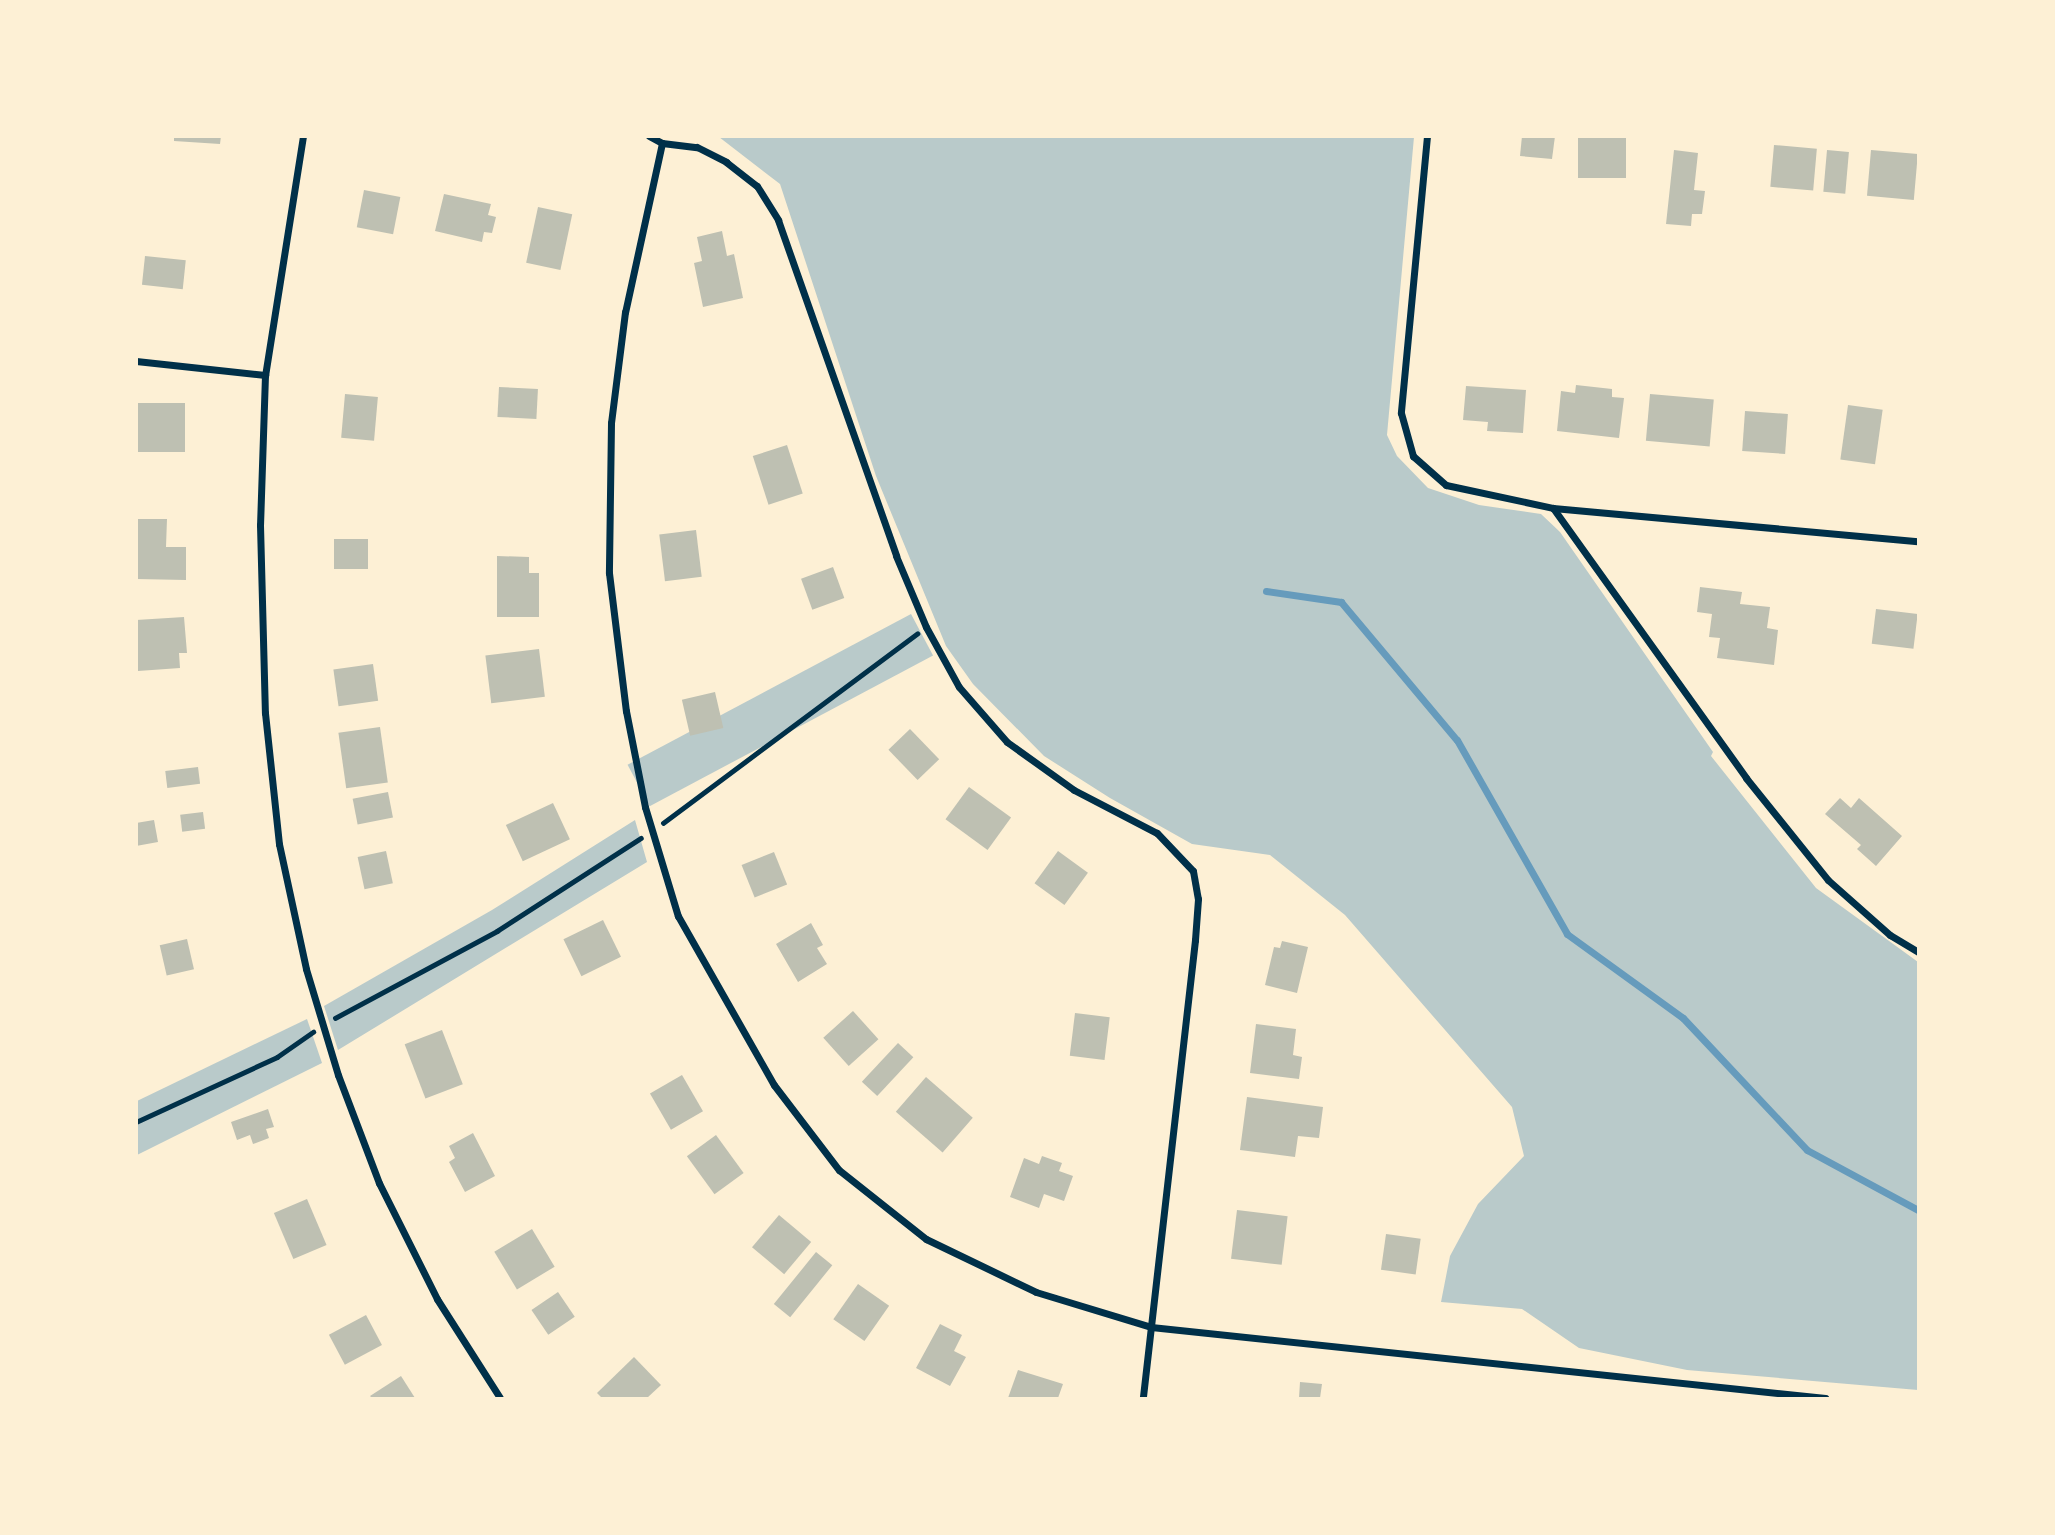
<!DOCTYPE html>
<style>
body{margin:0}
#map{position:relative;width:2055px;height:1535px;overflow:hidden;background:#fdf0d5;font-family:Montserrat,sans-serif}
div>[style]{position:absolute}
[style*='--x']{left:calc(var(--x)*1px);top:calc(var(--y)*1px);width:calc(var(--w)*1px);rotate:calc(var(--a)*1deg)}
.green>*{inset:0;background:#b9caca;transform-origin:0 0}
.stream>*{height:7px;margin:-3.5px;padding:0 3.5px;transform-origin:3.5px;border-radius:3.5px;background:#669bbc}
.building>*{inset:0;background:#bec0b2;transform-origin:0 0}
.path>*{height:4.5px;margin:-2.25px;padding:0 2.25px;transform-origin:2.25px;border-radius:2.25px;background:#003049}
.minor>*{height:7px;margin:-3.5px;padding:0 3.5px;transform-origin:3.5px;border-radius:3.5px;background:#003049}
span{translate:-50% -50%;white-space:nowrap;text-align:center;line-height:1.15;-webkit-text-stroke:7px #fdf0d5;paint-order:stroke}
.frame{position:absolute;inset:0;border:138px solid #fdf0d5;pointer-events:none}
</style>
<div id="map">
<div class="green">
<div style="clip-path:polygon(719px 137px,1414px 137px,1387px 435px,1397px 456px,1428px 488px,1479px 505px,1541px 514px,1560px 532px,1713px 752px,1711px 756px,1816px 888px,1918px 962px,1918px 1390px,1687px 1370px,1579px 1348px,1522px 1309px,1441px 1302px,1450px 1256px,1478px 1204px,1524px 1156px,1512px 1107px,1345px 915px,1270px 855px,1192px 844px,1110px 798px,1044px 756px,973px 684px,946px 646px,876px 476px,780px 184px)"></div>
<div style="left:911px;top:614px;width:47px;height:321px;rotate:62deg"></div>
<div style="clip-path:polygon(635px 820px,647px 862px,338px 1050px,324px 1006px,492px 910px)"></div>
<div style="clip-path:polygon(307px 1019px,322px 1063px,137px 1155px,137px 1101px)"></div>
</div>
<div class="stream">
<div style="--x:1266;--y:591;--w:76;--a:8.3"></div>
<div style="--x:1341;--y:602;--w:180;--a:50"></div>
<div style="--x:1457;--y:740;--w:223;--a:60.4"></div>
<div style="--x:1567;--y:934;--w:143;--a:35.9"></div>
<div style="--x:1683;--y:1018;--w:181;--a:46.8"></div>
<div style="--x:1807;--y:1150;--w:126;--a:28.4"></div>
</div>
<div class="building">
<div style="clip-path:polygon(174px 136px,221px 136px,220px 144px,174px 141px)"></div>
<div style="clip-path:polygon(1522px 136px,1555px 136px,1552px 159px,1520px 156px)"></div>
<div style="left:1578px;top:136px;width:48px;height:42px"></div>
<div style="left:1774px;top:145px;width:43px;height:42px;rotate:5deg"></div>
<div style="clip-path:polygon(1674px 150px,1698px 153px,1694px 190px,1705px 191px,1702px 214px,1692px 214px,1691px 226px,1666px 224px)"></div>
<div style="left:1827px;top:150px;width:22px;height:42px;rotate:5deg"></div>
<div style="left:1871px;top:150px;width:47px;height:46px;rotate:5deg"></div>
<div style="left:364px;top:190px;width:37px;height:38px;rotate:11deg"></div>
<div style="clip-path:polygon(444px 194px,491px 204px,488px 215px,496px 217px,492px 233px,484px 232px,482px 242px,435px 231px)"></div>
<div style="left:538px;top:207px;width:35px;height:57px;rotate:12deg"></div>
<div style="clip-path:polygon(722px 231px,727px 256px,734px 254px,743px 298px,703px 307px,694px 263px,702px 261px,697px 237px)"></div>
<div style="left:145px;top:256px;width:41px;height:29px;rotate:6deg"></div>
<div style="clip-path:polygon(1576px 385px,1612px 389px,1612px 397px,1624px 398px,1619px 438px,1557px 431px,1561px 391px,1575px 393px)"></div>
<div style="clip-path:polygon(1466px 386px,1526px 390px,1523px 433px,1487px 431px,1488px 422px,1463px 420px)"></div>
<div style="left:499px;top:387px;width:39px;height:30px;rotate:3deg"></div>
<div style="left:345px;top:394px;width:33px;height:44px;rotate:5deg"></div>
<div style="left:1650px;top:394px;width:64px;height:47px;rotate:5deg"></div>
<div style="left:185px;top:403px;width:49px;height:49px;rotate:90deg"></div>
<div style="left:1848px;top:405px;width:35px;height:55px;rotate:8deg"></div>
<div style="left:1745px;top:411px;width:43px;height:40px;rotate:4deg"></div>
<div style="left:787px;top:445px;width:51px;height:36px;rotate:72deg"></div>
<div style="clip-path:polygon(136px 519px,167px 519px,166px 547px,186px 547px,186px 580px,136px 579px)"></div>
<div style="left:696px;top:530px;width:47px;height:37px;rotate:83deg"></div>
<div style="left:334px;top:539px;width:34px;height:30px"></div>
<div style="clip-path:polygon(497px 556px,529px 557px,529px 573px,539px 573px,539px 617px,497px 617px)"></div>
<div style="left:833px;top:567px;width:33px;height:34px;rotate:70deg"></div>
<div style="clip-path:polygon(1700px 587px,1742px 592px,1740px 604px,1770px 607px,1767px 628px,1778px 630px,1774px 665px,1717px 658px,1720px 638px,1709px 637px,1712px 614px,1697px 612px)"></div>
<div style="left:1876px;top:609px;width:42px;height:35px;rotate:7deg"></div>
<div style="clip-path:polygon(184px 617px,187px 653px,179px 653px,180px 668px,138px 671px,136px 620px)"></div>
<div style="left:539px;top:649px;width:48px;height:54px;rotate:83deg"></div>
<div style="left:373px;top:664px;width:37px;height:40px;rotate:82deg"></div>
<div style="left:715px;top:692px;width:37px;height:34px;rotate:77deg"></div>
<div style="left:380px;top:727px;width:56px;height:42px;rotate:82deg"></div>
<div style="left:910px;top:729px;width:42px;height:30px;rotate:46deg"></div>
<div style="left:198px;top:767px;width:17px;height:33px;rotate:83deg"></div>
<div style="left:969px;top:787px;width:52px;height:40px;rotate:36deg"></div>
<div style="left:388px;top:792px;width:26px;height:36px;rotate:79deg"></div>
<div style="clip-path:polygon(1840px 798px,1851px 808px,1859px 798px,1902px 836px,1876px 866px,1857px 849px,1861px 845px,1825px 814px)"></div>
<div style="left:553px;top:803px;width:40px;height:52px;rotate:65deg"></div>
<div style="left:203px;top:812px;width:17px;height:23px;rotate:83deg"></div>
<div style="clip-path:polygon(154px 820px,158px 842px,136px 846px,136px 823px)"></div>
<div style="left:386px;top:851px;width:33px;height:29px;rotate:78deg"></div>
<div style="left:1058px;top:851px;width:37px;height:40px;rotate:36deg"></div>
<div style="left:774px;top:852px;width:35px;height:35px;rotate:68deg"></div>
<div style="left:603px;top:920px;width:41px;height:44px;rotate:64deg"></div>
<div style="clip-path:polygon(811px 923px,823px 945px,817px 948px,827px 964px,798px 982px,776px 944px)"></div>
<div style="left:187px;top:939px;width:31px;height:28px;rotate:77deg"></div>
<div style="clip-path:polygon(1282px 941px,1308px 947px,1297px 993px,1265px 985px,1274px 947px,1280px 948px)"></div>
<div style="left:853px;top:1011px;width:38px;height:40px;rotate:48deg"></div>
<div style="left:1075px;top:1013px;width:35px;height:43px;rotate:7deg"></div>
<div style="clip-path:polygon(1256px 1024px,1296px 1029px,1293px 1055px,1302px 1057px,1299px 1079px,1250px 1073px)"></div>
<div style="left:442px;top:1030px;width:58px;height:40px;rotate:69deg"></div>
<div style="left:898px;top:1043px;width:21px;height:53px;rotate:43deg"></div>
<div style="left:682px;top:1075px;width:42px;height:37px;rotate:60deg"></div>
<div style="left:926px;top:1077px;width:62px;height:46px;rotate:41deg"></div>
<div style="clip-path:polygon(1247px 1097px,1323px 1107px,1319px 1138px,1298px 1136px,1295px 1157px,1240px 1150px)"></div>
<div style="clip-path:polygon(268px 1109px,274px 1127px,266px 1129px,269px 1138px,253px 1144px,250px 1135px,237px 1140px,231px 1122px)"></div>
<div style="clip-path:polygon(473px 1133px,495px 1176px,465px 1192px,449px 1162px,455px 1158px,449px 1146px)"></div>
<div style="left:716px;top:1135px;width:47px;height:36px;rotate:54deg"></div>
<div style="clip-path:polygon(1042px 1156px,1062px 1163px,1059px 1171px,1073px 1176px,1064px 1201px,1044px 1194px,1039px 1208px,1010px 1197px,1024px 1158px,1039px 1164px)"></div>
<div style="left:307px;top:1199px;width:50px;height:36px;rotate:67deg"></div>
<div style="left:1237px;top:1210px;width:51px;height:49px;rotate:7deg"></div>
<div style="left:779px;top:1215px;width:42px;height:42px;rotate:40deg"></div>
<div style="left:532px;top:1229px;width:44px;height:44px;rotate:59deg"></div>
<div style="left:1386px;top:1234px;width:35px;height:36px;rotate:8deg"></div>
<div style="left:816px;top:1252px;width:21px;height:67px;rotate:39deg"></div>
<div style="left:858px;top:1284px;width:38px;height:43px;rotate:35deg"></div>
<div style="left:558px;top:1292px;width:30px;height:32px;rotate:56deg"></div>
<div style="left:366px;top:1315px;width:34px;height:42px;rotate:62deg"></div>
<div style="clip-path:polygon(940px 1324px,962px 1335px,954px 1351px,966px 1357px,950px 1386px,916px 1368px)"></div>
<div style="clip-path:polygon(634px 1357px,661px 1385px,647px 1398px,602px 1398px,597px 1393px)"></div>
<div style="clip-path:polygon(1018px 1370px,1063px 1384px,1058px 1398px,1008px 1398px)"></div>
<div style="clip-path:polygon(401px 1376px,415px 1398px,372px 1398px,370px 1396px)"></div>
<div style="clip-path:polygon(1300px 1382px,1322px 1384px,1320px 1398px,1299px 1398px)"></div>
</div>
<div class="path">
<div style="--x:663;--y:823;--w:317;--a:-36.7"></div>
<div style="--x:335;--y:1018;--w:184;--a:-28.2"></div>
<div style="--x:497;--y:931;--w:171;--a:-32.9"></div>
<div style="--x:136;--y:1122;--w:155;--a:-24.7"></div>
<div style="--x:277;--y:1057;--w:44;--a:-34.8"></div>
</div>
<div class="minor">
<div style="--x:303;--y:136;--w:242;--a:99"></div>
<div style="--x:265;--y:375;--w:150;--a:91.9"></div>
<div style="--x:260;--y:525;--w:188;--a:88.5"></div>
<div style="--x:265;--y:713;--w:132;--a:83.9"></div>
<div style="--x:279;--y:844;--w:128;--a:77.8"></div>
<div style="--x:306;--y:969;--w:111;--a:73.2"></div>
<div style="--x:338;--y:1075;--w:116;--a:69.2"></div>
<div style="--x:379;--y:1183;--w:130;--a:63.4"></div>
<div style="--x:437;--y:1299;--w:117;--a:57.5"></div>
<div style="--x:649;--y:136;--w:15;--a:28"></div>
<div style="--x:662;--y:143;--w:35;--a:7"></div>
<div style="--x:697;--y:147;--w:33;--a:27"></div>
<div style="--x:726;--y:162;--w:39;--a:38"></div>
<div style="--x:757;--y:186;--w:40;--a:58"></div>
<div style="--x:778;--y:220;--w:356;--a:70.6"></div>
<div style="--x:896;--y:556;--w:77;--a:67.1"></div>
<div style="--x:926;--y:627;--w:68;--a:61.2"></div>
<div style="--x:959;--y:687;--w:73;--a:48.9"></div>
<div style="--x:1007;--y:742;--w:82;--a:35.6"></div>
<div style="--x:1074;--y:790;--w:93;--a:27.4"></div>
<div style="--x:1157;--y:833;--w:52;--a:46.5"></div>
<div style="--x:1193;--y:871;--w:28;--a:80"></div>
<div style="--x:1198;--y:899;--w:41;--a:94.2"></div>
<div style="--x:1195;--y:940;--w:461;--a:96.5"></div>
<div style="--x:1427;--y:136;--w:278;--a:95.4"></div>
<div style="--x:1401;--y:413;--w:45;--a:74.4"></div>
<div style="--x:1413;--y:456;--w:44;--a:41.3"></div>
<div style="--x:1446;--y:485;--w:109;--a:12.1"></div>
<div style="--x:1553;--y:508;--w:366;--a:5.2"></div>
<div style="--x:662;--y:143;--w:173;--a:102.3"></div>
<div style="--x:625;--y:312;--w:112;--a:97.2"></div>
<div style="--x:611;--y:423;--w:150;--a:90.8"></div>
<div style="--x:609;--y:573;--w:139;--a:83"></div>
<div style="--x:626;--y:711;--w:98;--a:78.8"></div>
<div style="--x:645;--y:807;--w:114;--a:73.2"></div>
<div style="--x:678;--y:916;--w:194;--a:60.4"></div>
<div style="--x:774;--y:1085;--w:107;--a:52.6"></div>
<div style="--x:839;--y:1170;--w:111;--a:38.4"></div>
<div style="--x:926;--y:1239;--w:122;--a:25.7"></div>
<div style="--x:1036;--y:1292;--w:120;--a:16.9"></div>
<div style="--x:1151;--y:1327;--w:678;--a:6.01"></div>
<div style="--x:136;--y:361;--w:130;--a:6.2"></div>
<div style="--x:1553;--y:508;--w:332;--a:54.4"></div>
<div style="--x:1746;--y:778;--w:131;--a:51.2"></div>
<div style="--x:1828;--y:880;--w:83;--a:41.6"></div>
<div style="--x:1890;--y:935;--w:33;--a:31"></div>
</div>
<div class="frame"></div>
</div>
